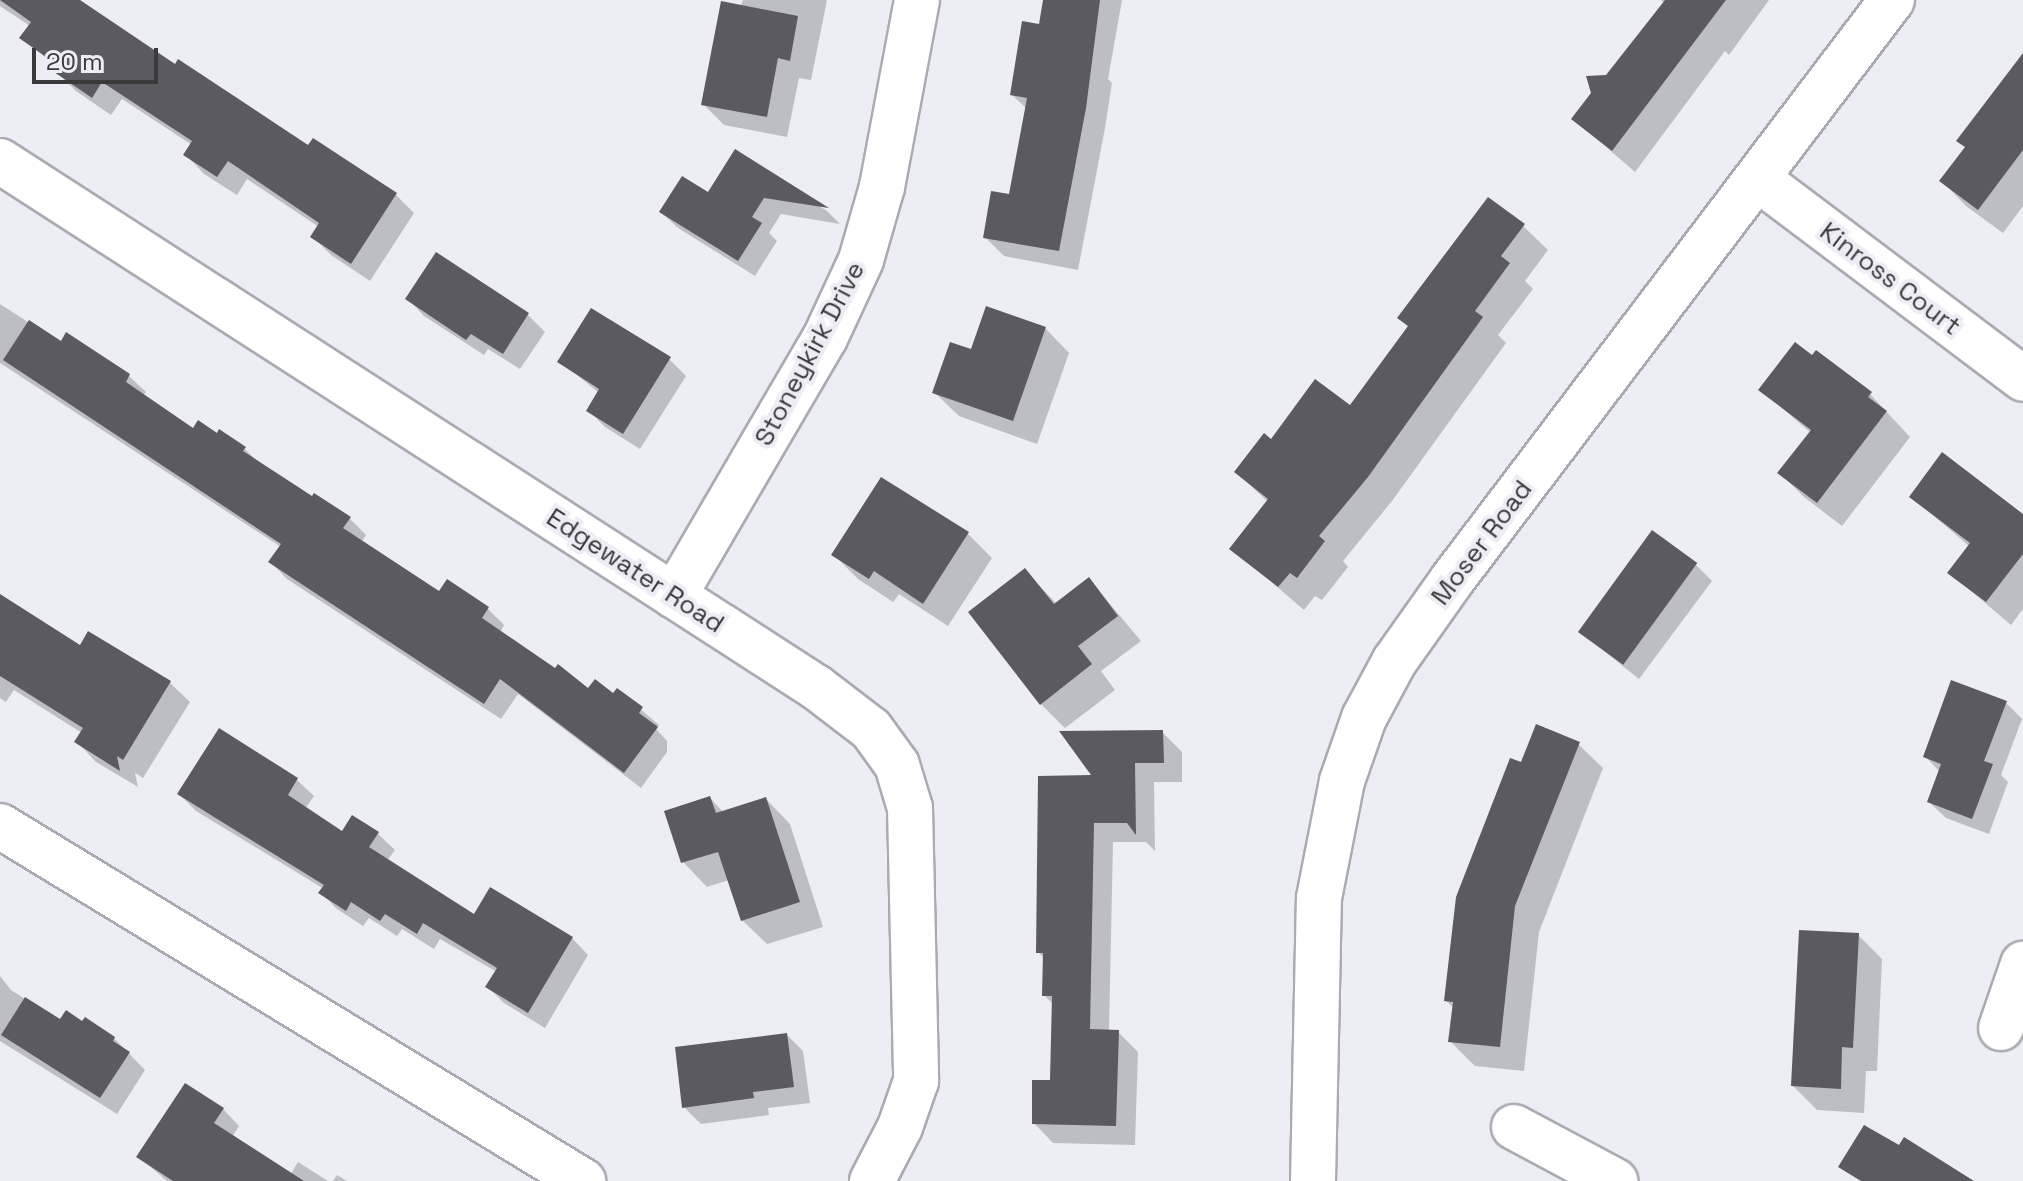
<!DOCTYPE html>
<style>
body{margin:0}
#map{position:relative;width:2023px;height:1181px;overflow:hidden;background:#ededf5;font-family:"Space Grotesk",sans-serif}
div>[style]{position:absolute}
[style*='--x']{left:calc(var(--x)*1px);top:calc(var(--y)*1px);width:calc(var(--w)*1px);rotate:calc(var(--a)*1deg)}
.shadow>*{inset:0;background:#0003}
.building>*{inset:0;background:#5a5a60;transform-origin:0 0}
.roads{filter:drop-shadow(2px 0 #aaabb2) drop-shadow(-2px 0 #aaabb2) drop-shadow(0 2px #aaabb2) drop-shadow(0 -2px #aaabb2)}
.street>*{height:44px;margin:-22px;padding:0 22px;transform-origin:22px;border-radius:22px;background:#fff}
.secondary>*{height:44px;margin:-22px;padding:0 22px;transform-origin:22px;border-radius:22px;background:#fff}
span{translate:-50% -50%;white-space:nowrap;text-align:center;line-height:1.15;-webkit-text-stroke:8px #ededf5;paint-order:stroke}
.street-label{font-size:26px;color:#3a3a3d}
.scale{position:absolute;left:32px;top:48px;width:126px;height:36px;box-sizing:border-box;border:4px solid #3a3a3d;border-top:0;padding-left:10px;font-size:24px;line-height:28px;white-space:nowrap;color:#3a3a3d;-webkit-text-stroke:6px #ededf5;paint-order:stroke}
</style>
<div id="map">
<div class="shadow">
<div style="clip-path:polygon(0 0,77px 0,176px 67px,309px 148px,396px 195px,414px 213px,370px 281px,331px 255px,312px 236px,319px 227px,247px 179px,237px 195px,204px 174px,186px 155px,192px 145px,122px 99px,111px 115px,76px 91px,57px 72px,59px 69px,22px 38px,30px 26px,0 6px)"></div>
<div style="clip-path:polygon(743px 0,827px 0,811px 80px,799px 78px,787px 137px,724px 125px,703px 104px)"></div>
<div style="clip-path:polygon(1045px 0,1122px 0,1108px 79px,1112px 83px,1105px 128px,1078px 270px,1004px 256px,985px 237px,1011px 197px,1027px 109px,1012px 95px,1041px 26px)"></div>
<div style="clip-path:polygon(1661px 0,1769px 0,1729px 55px,1725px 51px,1635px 172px,1574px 119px,1665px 4px)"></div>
<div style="clip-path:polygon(2023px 56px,2023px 206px,2003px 233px,1966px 206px,1942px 181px,1967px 148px)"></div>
<div style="clip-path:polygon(736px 152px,827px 211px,840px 224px,781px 214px,769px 233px,777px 241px,755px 276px,678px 228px,661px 212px,709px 195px)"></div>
<div style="clip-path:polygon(1523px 226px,1548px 250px,1525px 281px,1533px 289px,1498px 335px,1506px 343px,1392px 501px,1343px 561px,1348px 567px,1322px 600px,1315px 596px,1304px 610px,1232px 548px,1268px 502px,1236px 472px,1271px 442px,1350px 408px,1409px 328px,1400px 318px)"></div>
<div style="clip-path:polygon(437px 255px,528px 315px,545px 332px,520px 369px,488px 349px,484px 355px,424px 316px,408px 299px)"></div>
<div style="clip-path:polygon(0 304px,62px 344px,67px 335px,129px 376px,146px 392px,143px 396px,194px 431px,245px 449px,260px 464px,313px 499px,315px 496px,350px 519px,366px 535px,361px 543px,440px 594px,488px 609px,504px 625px,500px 633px,589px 690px,613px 696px,618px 690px,659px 725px,656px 729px,667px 741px,667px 752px,641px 788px,518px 694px,501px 719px,287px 579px,271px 562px,281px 547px,0 363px)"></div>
<div style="clip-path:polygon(1045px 328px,1069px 353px,1037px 444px,959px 416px,934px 392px,972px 352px)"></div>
<div style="clip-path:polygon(669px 359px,686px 376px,640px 449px,605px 427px,588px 410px,599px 393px,560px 361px)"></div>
<div style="clip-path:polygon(1761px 390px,1870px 394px,1910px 437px,1842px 526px,1804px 497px,1780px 473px,1811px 433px)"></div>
<div style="clip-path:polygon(881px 479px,968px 534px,992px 558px,948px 626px,899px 594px,893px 602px,858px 579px,834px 555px)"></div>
<div style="clip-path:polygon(1911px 496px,2023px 516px,2023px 609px,2011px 625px,1950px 573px,1970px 547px)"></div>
<div style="clip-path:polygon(1696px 565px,1712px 581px,1639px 679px,1579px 631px)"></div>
<div style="clip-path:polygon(1025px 571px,1057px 604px,1089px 579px,1141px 641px,1101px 671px,1115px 690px,1065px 728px,1041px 704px)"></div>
<div style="clip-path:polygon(0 596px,80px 648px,170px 683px,190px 702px,143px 778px,135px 773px,138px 787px,96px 762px,77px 742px,82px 733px,14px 690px,6px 702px,0 698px)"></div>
<div style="clip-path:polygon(2006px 703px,2022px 719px,2001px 775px,2008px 782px,1989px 834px,1946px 818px,1929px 802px,1940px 772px,1925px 756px)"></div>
<div style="clip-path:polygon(220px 731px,297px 780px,314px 796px,305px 809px,343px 834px,353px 818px,378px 834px,395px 850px,387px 861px,475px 917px,572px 938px,588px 955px,545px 1028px,504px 1003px,488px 987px,497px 972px,440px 939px,434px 949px,402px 929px,397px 936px,369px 918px,363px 926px,337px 909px,321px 893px,324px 889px,196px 811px,179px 794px)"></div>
<div style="clip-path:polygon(1162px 732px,1182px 752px,1182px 782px,1154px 782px,1155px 851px,1146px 842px,1113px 842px,1109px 1032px,1118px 1032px,1138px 1052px,1135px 1145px,1053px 1143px,1034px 1123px,1052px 1082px,1054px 1005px,1044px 995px,1045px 959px,1038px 952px,1095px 777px)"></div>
<div style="clip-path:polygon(1578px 744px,1603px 768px,1539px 932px,1524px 1071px,1475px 1066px,1450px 1041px,1454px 1008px,1446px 1001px,1522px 765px)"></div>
<div style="clip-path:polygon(710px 798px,724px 813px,766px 799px,790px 824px,823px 927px,767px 944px,742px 920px,729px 880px,707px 887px,683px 862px)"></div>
<div style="clip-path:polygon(1858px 935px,1882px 959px,1877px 1071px,1866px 1071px,1864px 1113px,1817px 1110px,1793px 1086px)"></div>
<div style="clip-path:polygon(0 976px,11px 990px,61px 1022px,114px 1038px,145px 1070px,117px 1114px,0 1041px)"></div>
<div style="clip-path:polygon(787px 1035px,803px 1051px,810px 1103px,768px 1108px,769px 1115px,701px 1124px,684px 1107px)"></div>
<div style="clip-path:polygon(223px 1109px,239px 1126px,232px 1137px,290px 1175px,298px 1162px,328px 1181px,167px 1181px,139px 1157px)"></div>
<div style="clip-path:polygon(337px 1175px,347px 1181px,333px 1181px)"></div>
</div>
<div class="building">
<div style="clip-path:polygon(0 0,80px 0,175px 64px,178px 59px,308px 145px,313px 138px,397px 193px,351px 264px,310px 237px,319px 223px,228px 161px,217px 177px,183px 155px,192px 141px,102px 82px,92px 98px,54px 72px,59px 66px,19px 38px,31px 22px)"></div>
<div style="clip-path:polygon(1043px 0,1100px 0,1086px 108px,1059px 251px,983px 238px,991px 191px,1009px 194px,1027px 98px,1010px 95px,1022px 21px,1039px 24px)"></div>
<div style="clip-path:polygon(1665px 0,1726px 0,1612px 151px,1571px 119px,1591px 93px,1586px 76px,1606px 75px)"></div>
<div style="clip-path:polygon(721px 1px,798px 16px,790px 61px,778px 58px,767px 117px,701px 105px)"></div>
<div style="clip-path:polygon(2023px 53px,2023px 150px,1978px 210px,1939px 181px,1965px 147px,1956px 141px)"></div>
<div style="clip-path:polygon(735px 149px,829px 208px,764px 198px,752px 217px,762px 223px,738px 261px,659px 212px,682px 176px,708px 192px)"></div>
<div style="clip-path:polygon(1488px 197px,1525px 224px,1501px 256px,1510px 263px,1475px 311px,1483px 317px,1368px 477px,1319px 536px,1325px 541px,1297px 578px,1290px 573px,1278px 587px,1229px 549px,1268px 499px,1234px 472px,1264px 433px,1271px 439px,1315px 379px,1350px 405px,1408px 326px,1397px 318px)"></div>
<div style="clip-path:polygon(436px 252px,529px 313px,503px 354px,471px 334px,466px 340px,405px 299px)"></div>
<div style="clip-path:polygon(986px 306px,1046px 327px,1013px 421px,932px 393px,950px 342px,971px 349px)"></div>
<div style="clip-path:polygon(591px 308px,671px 357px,623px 434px,586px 411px,599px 389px,557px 362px)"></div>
<div style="clip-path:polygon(29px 320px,61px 341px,66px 332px,130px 374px,126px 382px,193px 428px,198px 420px,217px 433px,219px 429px,246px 447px,243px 451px,312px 496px,314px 493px,351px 517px,343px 528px,439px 591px,447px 579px,489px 607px,482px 618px,555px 668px,558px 664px,588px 688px,595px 679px,613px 693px,617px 688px,643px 707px,639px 713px,658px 727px,624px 773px,500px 679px,484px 704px,268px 562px,281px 544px,3px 360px)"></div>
<div style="clip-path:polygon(1795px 342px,1812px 355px,1816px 350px,1872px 392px,1868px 397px,1887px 411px,1817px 503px,1777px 473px,1811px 430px,1758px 390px)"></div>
<div style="clip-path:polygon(1942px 452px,2023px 514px,2023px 554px,1986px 602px,1947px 573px,1970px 543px,1909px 497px)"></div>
<div style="clip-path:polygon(881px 477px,969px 532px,923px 604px,874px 571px,869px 579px,831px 555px)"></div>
<div style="left:1652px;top:530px;width:56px;height:126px;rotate:36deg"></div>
<div style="clip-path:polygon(1025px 568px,1054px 604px,1089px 577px,1118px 616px,1078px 646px,1092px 664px,1040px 705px,968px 612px)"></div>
<div style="clip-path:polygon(0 594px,80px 645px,88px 631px,171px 681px,123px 760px,117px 756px,120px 771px,74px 742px,83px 728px,0 676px)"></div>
<div style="clip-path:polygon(1951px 680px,2007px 701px,1984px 761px,1993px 764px,1972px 819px,1927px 802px,1941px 764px,1923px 757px)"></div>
<div style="clip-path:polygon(1536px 724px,1580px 742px,1515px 906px,1500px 1047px,1448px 1042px,1453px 1002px,1444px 1001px,1456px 897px,1510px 758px,1521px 762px)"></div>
<div style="clip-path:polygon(219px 728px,298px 778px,288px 795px,342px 831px,352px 815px,379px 832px,369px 847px,474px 914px,490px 887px,573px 937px,528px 1013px,485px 987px,497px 968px,423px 923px,417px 934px,385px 914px,380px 921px,351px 902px,346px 911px,318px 893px,324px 885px,177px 794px)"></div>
<div style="clip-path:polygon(1163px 730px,1164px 763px,1135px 763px,1136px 835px,1127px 823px,1094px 823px,1090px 1029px,1119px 1030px,1116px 1126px,1032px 1124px,1032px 1080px,1050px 1080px,1052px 996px,1042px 996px,1043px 953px,1036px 953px,1038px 776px,1091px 775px,1059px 731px)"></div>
<div style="clip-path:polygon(710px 796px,716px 813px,766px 797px,800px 902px,741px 921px,718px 852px,681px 863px,664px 811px)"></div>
<div style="clip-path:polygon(1799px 930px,1859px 933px,1853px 1048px,1842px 1047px,1841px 1089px,1791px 1086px)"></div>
<div style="clip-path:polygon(25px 997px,60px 1019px,66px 1010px,82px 1021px,85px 1017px,115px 1037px,113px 1041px,130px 1052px,100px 1098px,1px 1035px)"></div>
<div style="clip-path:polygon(787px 1033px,794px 1087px,753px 1092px,754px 1098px,682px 1108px,675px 1047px)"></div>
<div style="clip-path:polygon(185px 1083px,224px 1108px,214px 1123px,304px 1181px,173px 1181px,136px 1157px)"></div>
<div style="clip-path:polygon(1864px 1125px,1899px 1145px,1904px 1137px,1974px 1181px,1861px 1181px,1838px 1167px)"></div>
</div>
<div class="roads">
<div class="street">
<div style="--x:0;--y:161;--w:971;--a:32.81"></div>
<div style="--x:816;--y:687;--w:69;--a:37.4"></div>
<div style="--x:871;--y:729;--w:44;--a:54.2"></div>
<div style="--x:897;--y:765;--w:45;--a:73.2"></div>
<div style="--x:910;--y:808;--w:273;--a:88.7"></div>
<div style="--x:916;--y:1081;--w:49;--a:109.2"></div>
<div style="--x:900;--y:1127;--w:61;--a:117.4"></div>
<div style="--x:1758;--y:179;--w:332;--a:37"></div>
<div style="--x:674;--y:596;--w:299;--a:-59.7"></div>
<div style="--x:825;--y:338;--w:86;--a:-65.2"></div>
<div style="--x:861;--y:260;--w:76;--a:-74"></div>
<div style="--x:882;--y:187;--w:190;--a:-79.4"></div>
<div style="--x:0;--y:826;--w:683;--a:31.34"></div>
<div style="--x:2001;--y:1028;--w:68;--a:-71"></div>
<div style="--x:1514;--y:1127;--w:115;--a:28.1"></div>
</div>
<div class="secondary">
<div style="--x:1313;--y:1181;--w:283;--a:-88.8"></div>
<div style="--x:1319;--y:898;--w:119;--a:-78.9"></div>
<div style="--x:1342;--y:781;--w:67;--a:-70.8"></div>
<div style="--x:1364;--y:718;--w:64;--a:-61.8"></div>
<div style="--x:1394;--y:662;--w:100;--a:-54.7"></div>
<div style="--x:1452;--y:580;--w:728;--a:-52.82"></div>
</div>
</div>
<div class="street-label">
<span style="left:1890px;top:279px;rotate:37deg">Kinross Court</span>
<span style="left:810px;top:354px;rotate:-62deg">Stoneykirk Drive</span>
<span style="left:1482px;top:543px;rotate:-53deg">Moser Road</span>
<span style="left:635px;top:571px;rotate:33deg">Edgewater Road</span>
</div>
<div class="scale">20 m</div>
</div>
